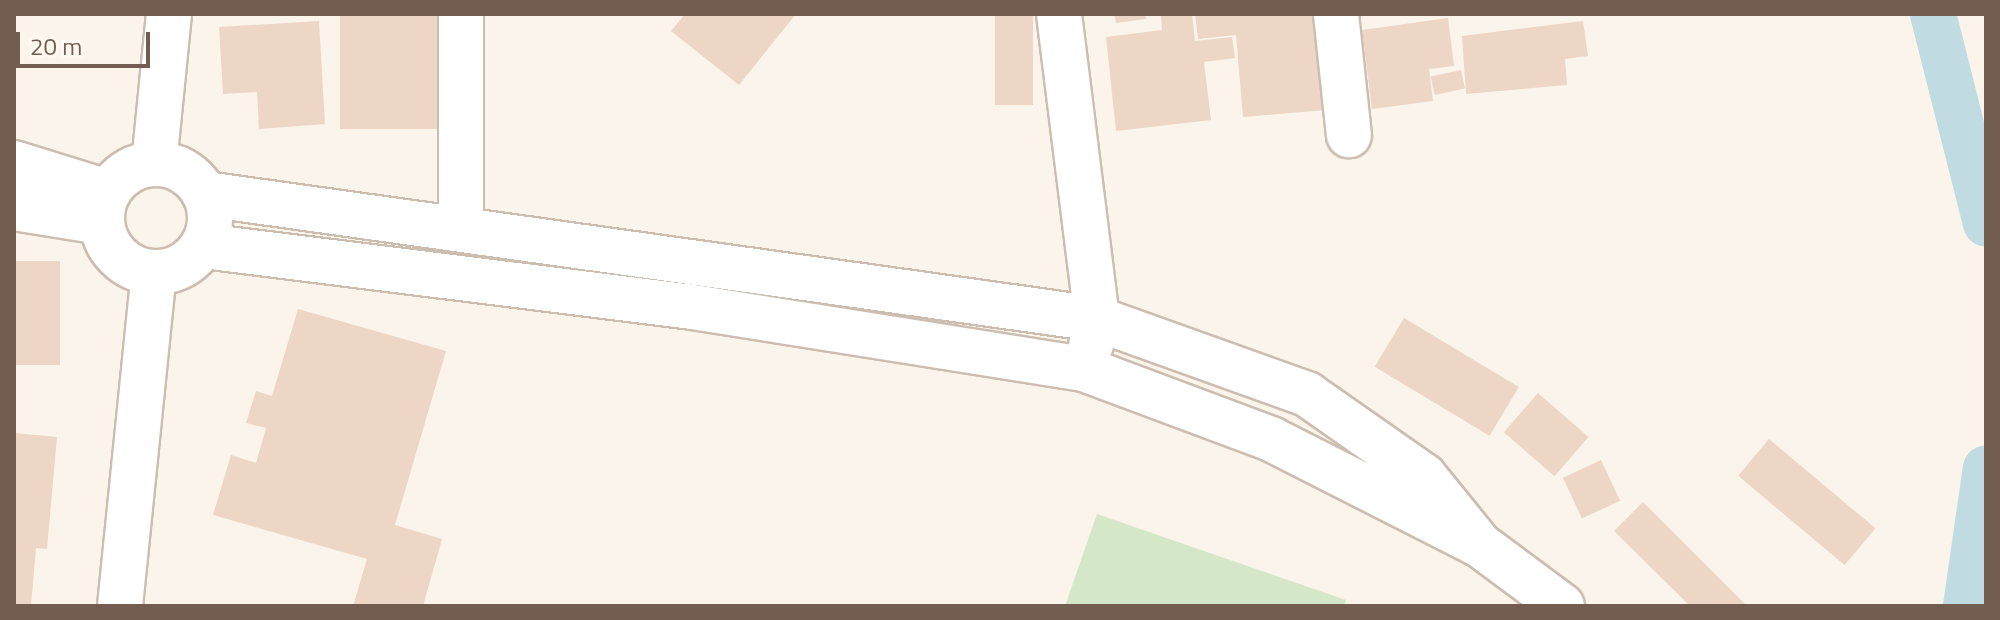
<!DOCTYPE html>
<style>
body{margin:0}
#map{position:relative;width:2000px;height:620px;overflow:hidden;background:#faf4ea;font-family:"Titillium Web",sans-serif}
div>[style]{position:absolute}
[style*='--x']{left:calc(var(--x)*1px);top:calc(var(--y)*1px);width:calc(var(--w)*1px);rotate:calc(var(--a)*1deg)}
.green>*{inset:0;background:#d5e7c9}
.canal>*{height:46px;margin:-23px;padding:0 23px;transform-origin:23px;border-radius:23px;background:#c0dce2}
.building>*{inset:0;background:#edd6c5;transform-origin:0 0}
.roads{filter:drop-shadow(2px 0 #ccbdb1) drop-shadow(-2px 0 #ccbdb1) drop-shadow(0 2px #ccbdb1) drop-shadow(0 -2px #ccbdb1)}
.street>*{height:44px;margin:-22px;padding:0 22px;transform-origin:22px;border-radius:22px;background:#fff}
.secondary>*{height:44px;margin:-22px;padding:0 22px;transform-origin:22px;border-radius:22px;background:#fff}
.secondary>.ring{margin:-22px;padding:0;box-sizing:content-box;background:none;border:44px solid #fff;border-radius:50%}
span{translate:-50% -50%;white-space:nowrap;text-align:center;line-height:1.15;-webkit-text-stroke:7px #fdf8f0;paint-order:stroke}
.frame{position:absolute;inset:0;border:16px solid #735d50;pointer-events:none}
.scale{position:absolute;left:16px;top:32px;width:134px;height:36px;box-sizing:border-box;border:4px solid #735d50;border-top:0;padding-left:10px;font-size:24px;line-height:28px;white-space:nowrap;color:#735d50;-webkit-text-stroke:6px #fdf8f0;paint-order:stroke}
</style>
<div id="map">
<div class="green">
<div style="clip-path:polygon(1097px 514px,1346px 600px,1344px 606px,1065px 606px)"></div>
</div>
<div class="canal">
<div style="--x:1933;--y:14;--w:216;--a:75.8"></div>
<div style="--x:1966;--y:606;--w:139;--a:-81.8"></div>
</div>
<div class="building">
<div style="left:340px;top:14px;width:102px;height:115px"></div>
<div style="clip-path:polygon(685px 14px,796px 14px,739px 85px,671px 31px)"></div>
<div style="left:995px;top:14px;width:38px;height:91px"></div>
<div style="clip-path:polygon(1114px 14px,1145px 14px,1146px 19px,1116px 23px)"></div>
<div style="clip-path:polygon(1192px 14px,1195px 41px,1232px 37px,1235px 58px,1204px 62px,1211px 120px,1116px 131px,1106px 37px,1162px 30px,1161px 16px)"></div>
<div style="clip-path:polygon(1195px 14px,1318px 14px,1326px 110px,1243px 117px,1236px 35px,1198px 39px)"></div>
<div style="clip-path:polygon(1448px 18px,1454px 66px,1429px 69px,1433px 101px,1372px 109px,1362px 30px)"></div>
<div style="clip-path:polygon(319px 21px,325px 124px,259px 129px,257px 92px,223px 94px,219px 27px)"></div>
<div style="clip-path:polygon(1583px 21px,1588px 56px,1565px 59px,1567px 85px,1466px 94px,1462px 36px)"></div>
<div style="left:1461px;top:70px;width:19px;height:31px;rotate:78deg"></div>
<div style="left:14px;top:261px;width:46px;height:104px"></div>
<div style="clip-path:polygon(298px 309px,446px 351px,395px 525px,442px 539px,423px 606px,353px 606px,367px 559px,213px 515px,231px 455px,256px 463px,266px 428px,246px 423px,256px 391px,272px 396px)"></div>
<div style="left:1404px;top:318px;width:134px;height:57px;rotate:31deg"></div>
<div style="left:1538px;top:393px;width:67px;height:52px;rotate:41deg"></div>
<div style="clip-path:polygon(14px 433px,57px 437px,47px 549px,36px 548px,31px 606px,14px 606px)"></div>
<div style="left:1769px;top:439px;width:139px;height:48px;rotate:40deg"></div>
<div style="left:1601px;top:460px;width:45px;height:42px;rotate:65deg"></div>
<div style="clip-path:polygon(1643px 502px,1747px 606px,1690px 606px,1614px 531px)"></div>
</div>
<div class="roads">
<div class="street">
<div style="--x:1059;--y:14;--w:307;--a:82.9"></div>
<div style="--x:1097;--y:319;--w:26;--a:103"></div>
<div style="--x:1336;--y:14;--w:122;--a:83.9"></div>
<div style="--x:14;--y:163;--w:97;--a:17.3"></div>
<div style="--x:14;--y:208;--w:88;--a:9.1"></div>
<div style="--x:461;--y:225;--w:211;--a:-90"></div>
<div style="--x:203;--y:246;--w:487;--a:7.1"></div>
<div style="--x:686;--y:306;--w:403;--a:9"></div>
<div style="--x:1084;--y:369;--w:200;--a:20.5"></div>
<div style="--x:1271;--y:439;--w:234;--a:26.9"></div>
<div style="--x:1480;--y:545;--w:89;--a:-129.1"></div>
<div style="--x:1424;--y:476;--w:143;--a:-145"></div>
<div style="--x:1307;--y:394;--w:223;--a:-160.3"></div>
<div style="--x:1097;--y:319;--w:901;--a:-172.02"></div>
<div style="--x:1480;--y:545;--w:102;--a:36.6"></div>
</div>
<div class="secondary">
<div class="ring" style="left:102px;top:164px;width:64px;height:64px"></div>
<div style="--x:154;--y:164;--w:151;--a:-84.3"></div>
<div style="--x:120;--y:606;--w:335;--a:-84.2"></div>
</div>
</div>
<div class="frame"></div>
<div class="scale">20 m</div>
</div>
